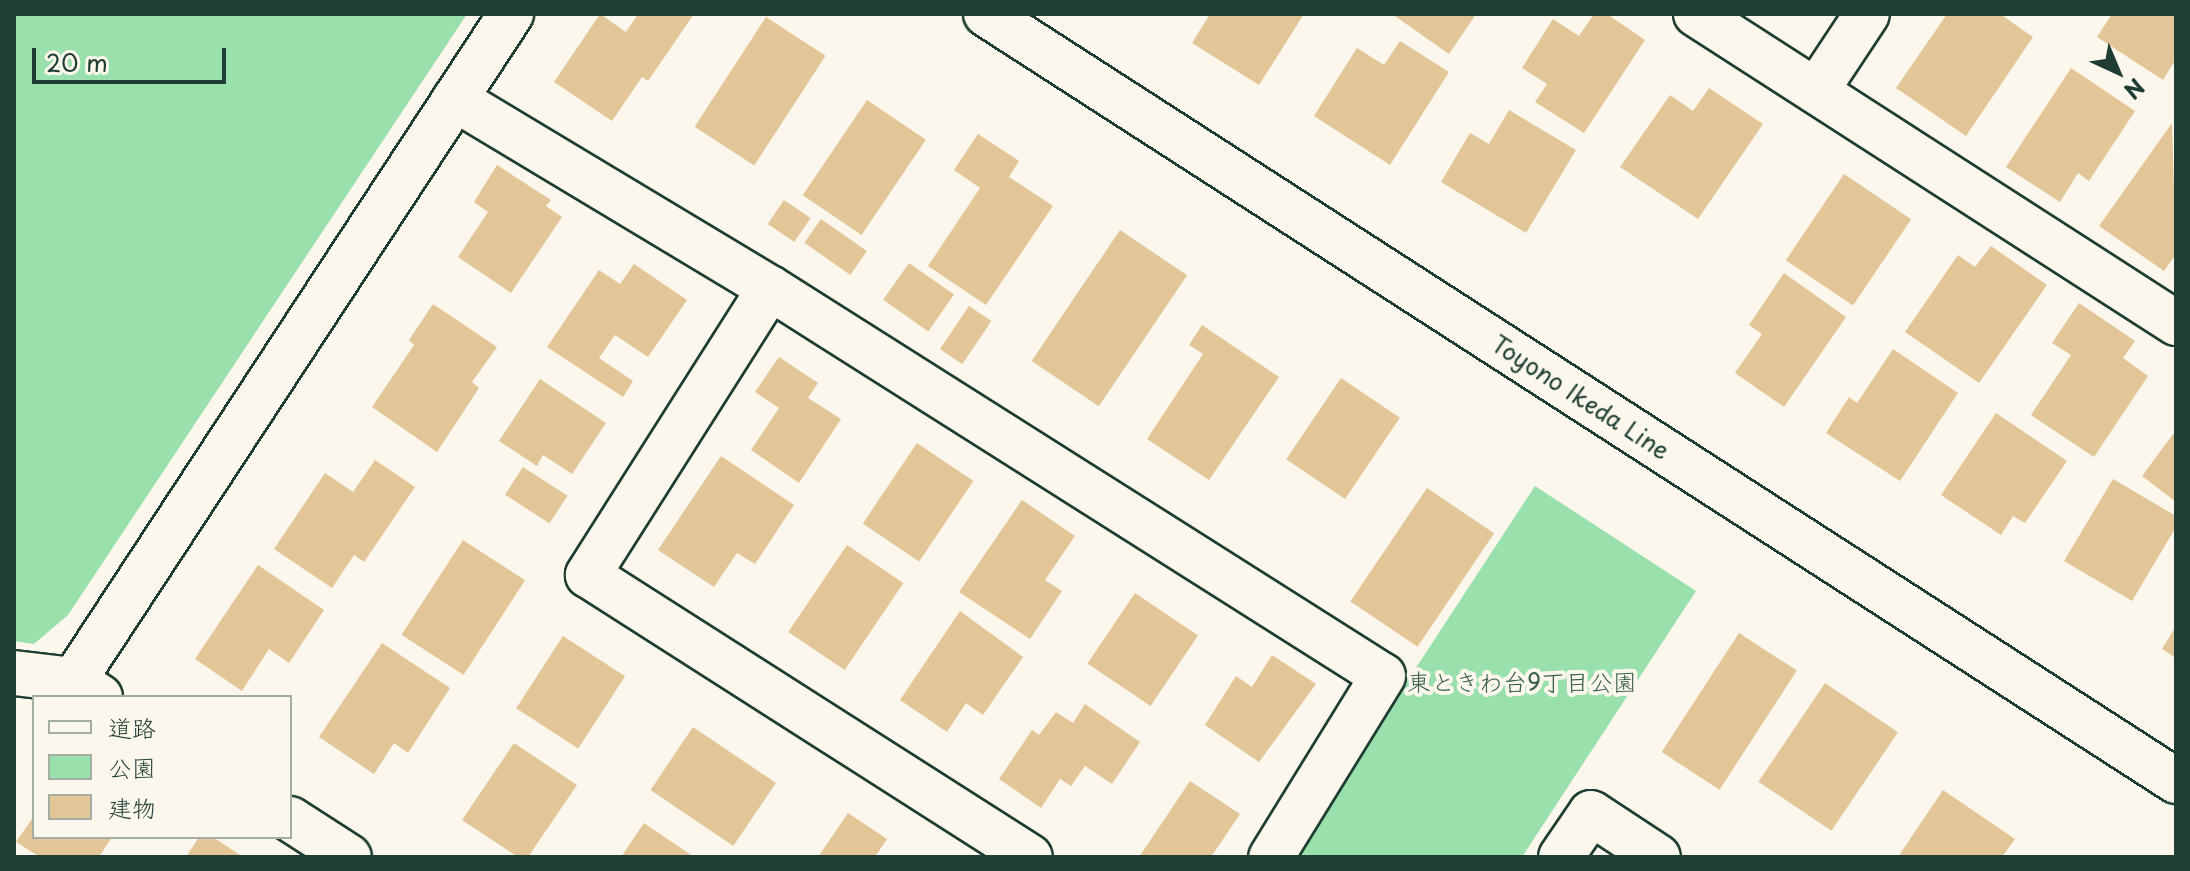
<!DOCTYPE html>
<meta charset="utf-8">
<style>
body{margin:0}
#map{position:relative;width:2190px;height:871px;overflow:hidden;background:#fbf7ec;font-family:"Playpen Sans","Klee One",sans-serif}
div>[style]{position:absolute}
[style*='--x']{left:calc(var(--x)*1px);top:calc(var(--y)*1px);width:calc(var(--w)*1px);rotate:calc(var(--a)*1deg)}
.green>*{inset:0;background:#9ae0ad}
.building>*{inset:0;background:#e2c697;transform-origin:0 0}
.roads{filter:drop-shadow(2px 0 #1f3d34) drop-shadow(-2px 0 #1f3d34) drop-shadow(0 2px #1f3d34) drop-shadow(0 -2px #1f3d34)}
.minor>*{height:44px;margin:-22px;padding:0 22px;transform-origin:22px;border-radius:22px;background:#fbf7ec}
.secondary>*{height:44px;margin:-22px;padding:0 22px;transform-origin:22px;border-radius:22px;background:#fbf7ec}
span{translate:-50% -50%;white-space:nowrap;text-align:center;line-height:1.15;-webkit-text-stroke:8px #fbf7ec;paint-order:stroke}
.street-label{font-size:24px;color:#1f3d34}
.park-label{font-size:24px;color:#385e4c}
.frame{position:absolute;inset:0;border:16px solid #1f3d34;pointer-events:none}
.legend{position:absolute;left:32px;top:695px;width:260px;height:144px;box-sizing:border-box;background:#fbf7ec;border:2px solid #a3ada2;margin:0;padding:10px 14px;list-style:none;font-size:24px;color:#1f3d34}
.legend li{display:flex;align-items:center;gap:16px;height:40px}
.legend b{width:40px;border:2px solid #a3ada2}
.north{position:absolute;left:2078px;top:32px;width:80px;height:80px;-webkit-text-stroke:6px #fbf7ec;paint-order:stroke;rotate:136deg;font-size:22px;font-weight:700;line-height:32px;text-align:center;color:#1f3d34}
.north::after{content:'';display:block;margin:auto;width:28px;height:36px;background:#1f3d34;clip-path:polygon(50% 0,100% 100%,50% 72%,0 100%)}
.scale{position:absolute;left:32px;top:48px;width:194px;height:36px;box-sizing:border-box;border:4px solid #1f3d34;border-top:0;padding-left:10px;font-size:24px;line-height:28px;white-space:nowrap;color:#1f3d34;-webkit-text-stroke:6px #fbf7ec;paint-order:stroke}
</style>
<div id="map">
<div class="green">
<div style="clip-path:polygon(14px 14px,467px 14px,68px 615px,34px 644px,14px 641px)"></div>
<div style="clip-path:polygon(1535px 486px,1696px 591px,1522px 857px,1292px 857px)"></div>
</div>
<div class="building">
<div style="clip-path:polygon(600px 14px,626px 32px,638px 14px,694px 14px,648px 81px,642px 77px,612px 121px,554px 82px)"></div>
<div style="clip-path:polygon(1210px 14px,1304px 14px,1259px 85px,1192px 43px)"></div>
<div style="clip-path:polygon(1392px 14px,1476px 14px,1449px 54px)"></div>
<div style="clip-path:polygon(1594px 14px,1607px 14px,1645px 40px,1584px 133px,1535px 102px,1547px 84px,1522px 68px,1553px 19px,1579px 36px)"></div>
<div style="clip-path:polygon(1947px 14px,2000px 14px,2033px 37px,1966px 136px,1896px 88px)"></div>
<div style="clip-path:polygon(2112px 14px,2176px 14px,2176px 59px,2163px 80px,2097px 37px)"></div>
<div style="left:766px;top:17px;width:71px;height:131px;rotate:33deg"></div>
<div style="clip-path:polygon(1400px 41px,1449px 72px,1390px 165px,1314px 116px,1357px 48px,1384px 65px)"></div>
<div style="clip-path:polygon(2071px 68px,2135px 111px,2089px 181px,2078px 173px,2060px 202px,2006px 167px)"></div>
<div style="clip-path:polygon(1709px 88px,1763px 124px,1698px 219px,1620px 167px,1670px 95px,1693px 111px)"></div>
<div style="left:867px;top:100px;width:71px;height:115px;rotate:34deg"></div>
<div style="clip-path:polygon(1509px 110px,1576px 150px,1526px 233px,1441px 182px,1470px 133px,1489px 144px)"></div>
<div style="clip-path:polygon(2172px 123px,2176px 254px,2164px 271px,2099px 226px)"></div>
<div style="clip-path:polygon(978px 134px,1019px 161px,1009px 177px,1053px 206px,986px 305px,928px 266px,980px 188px,954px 170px)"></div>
<div style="clip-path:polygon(497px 165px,551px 200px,546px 206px,562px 217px,511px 293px,458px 257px,488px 212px,474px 202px)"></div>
<div style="left:1844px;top:174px;width:81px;height:104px;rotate:34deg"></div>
<div style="left:784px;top:200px;width:32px;height:29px;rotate:34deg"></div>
<div style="left:821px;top:219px;width:56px;height:29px;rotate:35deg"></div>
<div style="left:1120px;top:230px;width:81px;height:158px;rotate:34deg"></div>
<div style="clip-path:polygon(1991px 246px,2047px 285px,1979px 383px,1905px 332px,1958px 255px,1975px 267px)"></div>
<div style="left:909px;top:263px;width:55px;height:45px;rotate:35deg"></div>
<div style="clip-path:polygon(634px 264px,687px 300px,648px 357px,615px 335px,599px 358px,633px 381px,623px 397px,547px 347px,599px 270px,620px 284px)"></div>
<div style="clip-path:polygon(1784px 273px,1846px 317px,1784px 407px,1735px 373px,1762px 334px,1749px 325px)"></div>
<div style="clip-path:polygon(2079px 303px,2135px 341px,2123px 358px,2148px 376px,2094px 457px,2031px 415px,2071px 355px,2052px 343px)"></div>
<div style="clip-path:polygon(433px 304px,497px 347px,472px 382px,479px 388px,437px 452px,372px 407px,414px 345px,409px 340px)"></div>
<div style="left:969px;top:306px;width:27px;height:52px;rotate:34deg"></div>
<div style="clip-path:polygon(1202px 325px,1279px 377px,1209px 480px,1147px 439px,1203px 354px,1189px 345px)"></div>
<div style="clip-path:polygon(1893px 349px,1958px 393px,1900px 481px,1826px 433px,1849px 397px,1857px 403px)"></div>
<div style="clip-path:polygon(779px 357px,818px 383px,808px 398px,841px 419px,799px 483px,751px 450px,779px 408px,755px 392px)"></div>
<div style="left:1341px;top:378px;width:71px;height:98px;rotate:34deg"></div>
<div style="clip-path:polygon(540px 379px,606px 423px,572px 474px,543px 455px,537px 466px,499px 441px)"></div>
<div style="clip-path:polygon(1996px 413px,2067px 461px,2025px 523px,2013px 516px,2001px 535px,1941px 495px)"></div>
<div style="clip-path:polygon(2176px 430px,2176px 502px,2142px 476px)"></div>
<div style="left:917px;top:443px;width:68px;height:97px;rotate:34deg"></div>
<div style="clip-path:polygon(721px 456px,794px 505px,755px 564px,737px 553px,714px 587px,658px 550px)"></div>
<div style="clip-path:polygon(375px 460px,415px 487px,364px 562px,354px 555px,332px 588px,274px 549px,325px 473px,353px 492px)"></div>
<div style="left:523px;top:467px;width:53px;height:33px;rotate:33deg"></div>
<div style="clip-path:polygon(2113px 479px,2176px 516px,2176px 527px,2132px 601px,2064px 561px)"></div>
<div style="left:1427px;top:488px;width:81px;height:137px;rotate:34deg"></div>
<div style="clip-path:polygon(1022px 500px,1075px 536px,1045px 580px,1062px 591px,1030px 639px,959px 592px)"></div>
<div style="left:463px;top:540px;width:74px;height:113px;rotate:33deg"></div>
<div style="left:847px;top:545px;width:68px;height:105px;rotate:34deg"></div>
<div style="clip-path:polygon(258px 565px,324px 610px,289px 663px,269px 649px,242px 691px,195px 659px)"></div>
<div style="left:1135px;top:593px;width:76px;height:85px;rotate:34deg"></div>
<div style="clip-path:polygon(960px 611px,1023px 657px,983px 715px,966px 703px,947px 732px,900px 700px)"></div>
<div style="clip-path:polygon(2176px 626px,2176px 658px,2162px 649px)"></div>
<div style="left:1739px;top:633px;width:69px;height:142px;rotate:33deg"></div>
<div style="left:563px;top:636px;width:74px;height:86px;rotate:33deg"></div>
<div style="clip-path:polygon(382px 643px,450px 688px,408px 753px,394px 743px,374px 774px,319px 737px)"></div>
<div style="clip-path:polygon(1272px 655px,1316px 684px,1259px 762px,1205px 725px,1236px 676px,1252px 687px)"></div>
<div style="left:1825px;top:683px;width:88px;height:119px;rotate:34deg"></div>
<div style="clip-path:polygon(1085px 704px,1140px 742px,1112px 784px,1085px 766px,1071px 786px,1060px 779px,1041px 808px,999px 779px,1032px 730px,1039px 735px,1056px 712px,1073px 723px)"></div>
<div style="left:693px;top:727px;width:100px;height:76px;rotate:34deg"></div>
<div style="clip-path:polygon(514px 743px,577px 785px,528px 857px,518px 857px,462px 820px)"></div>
<div style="clip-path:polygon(1190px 781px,1240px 814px,1211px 857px,1139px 857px)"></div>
<div style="clip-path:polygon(1943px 790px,2015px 839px,2002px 857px,1898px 857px)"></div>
<div style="clip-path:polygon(848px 813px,887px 839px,875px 857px,818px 857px)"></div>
<div style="clip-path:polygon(34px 816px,34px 837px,112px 837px,99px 857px,40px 857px,16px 842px)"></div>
<div style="clip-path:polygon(644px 823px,694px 857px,621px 857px)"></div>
<div style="clip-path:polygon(199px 837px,213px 837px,243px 857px,186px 857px)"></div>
</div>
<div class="roads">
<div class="minor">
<div style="--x:1696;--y:14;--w:571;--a:32.77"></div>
<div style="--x:1816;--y:91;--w:92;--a:-56.5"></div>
<div style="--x:455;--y:99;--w:367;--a:31"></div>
<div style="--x:770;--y:288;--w:725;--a:32.33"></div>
<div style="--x:1383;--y:676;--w:213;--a:121.7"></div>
<div style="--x:770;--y:288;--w:340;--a:122.4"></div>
<div style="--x:588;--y:575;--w:524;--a:32.54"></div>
<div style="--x:14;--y:673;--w:60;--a:6.7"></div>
<div style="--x:74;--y:680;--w:31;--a:33"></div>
<div style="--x:74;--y:680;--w:797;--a:-56.73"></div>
<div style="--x:290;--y:819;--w:70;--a:32.8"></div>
<div style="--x:1561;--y:857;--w:53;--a:-55.7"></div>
<div style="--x:1591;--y:813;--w:80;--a:33.3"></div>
</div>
<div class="secondary">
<div style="--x:986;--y:14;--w:1416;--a:32.8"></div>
</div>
</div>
<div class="street-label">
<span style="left:1581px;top:397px;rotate:33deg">Toyono Ikeda Line</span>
</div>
<div class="park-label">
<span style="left:1522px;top:682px">東ときわ台9丁目公園</span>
</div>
<div class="frame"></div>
<ul class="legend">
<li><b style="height:10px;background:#fbf7ec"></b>道路</li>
<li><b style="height:22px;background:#9ae0ad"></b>公園</li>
<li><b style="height:22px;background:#e2c697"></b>建物</li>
</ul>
<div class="north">N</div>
<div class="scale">20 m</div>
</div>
